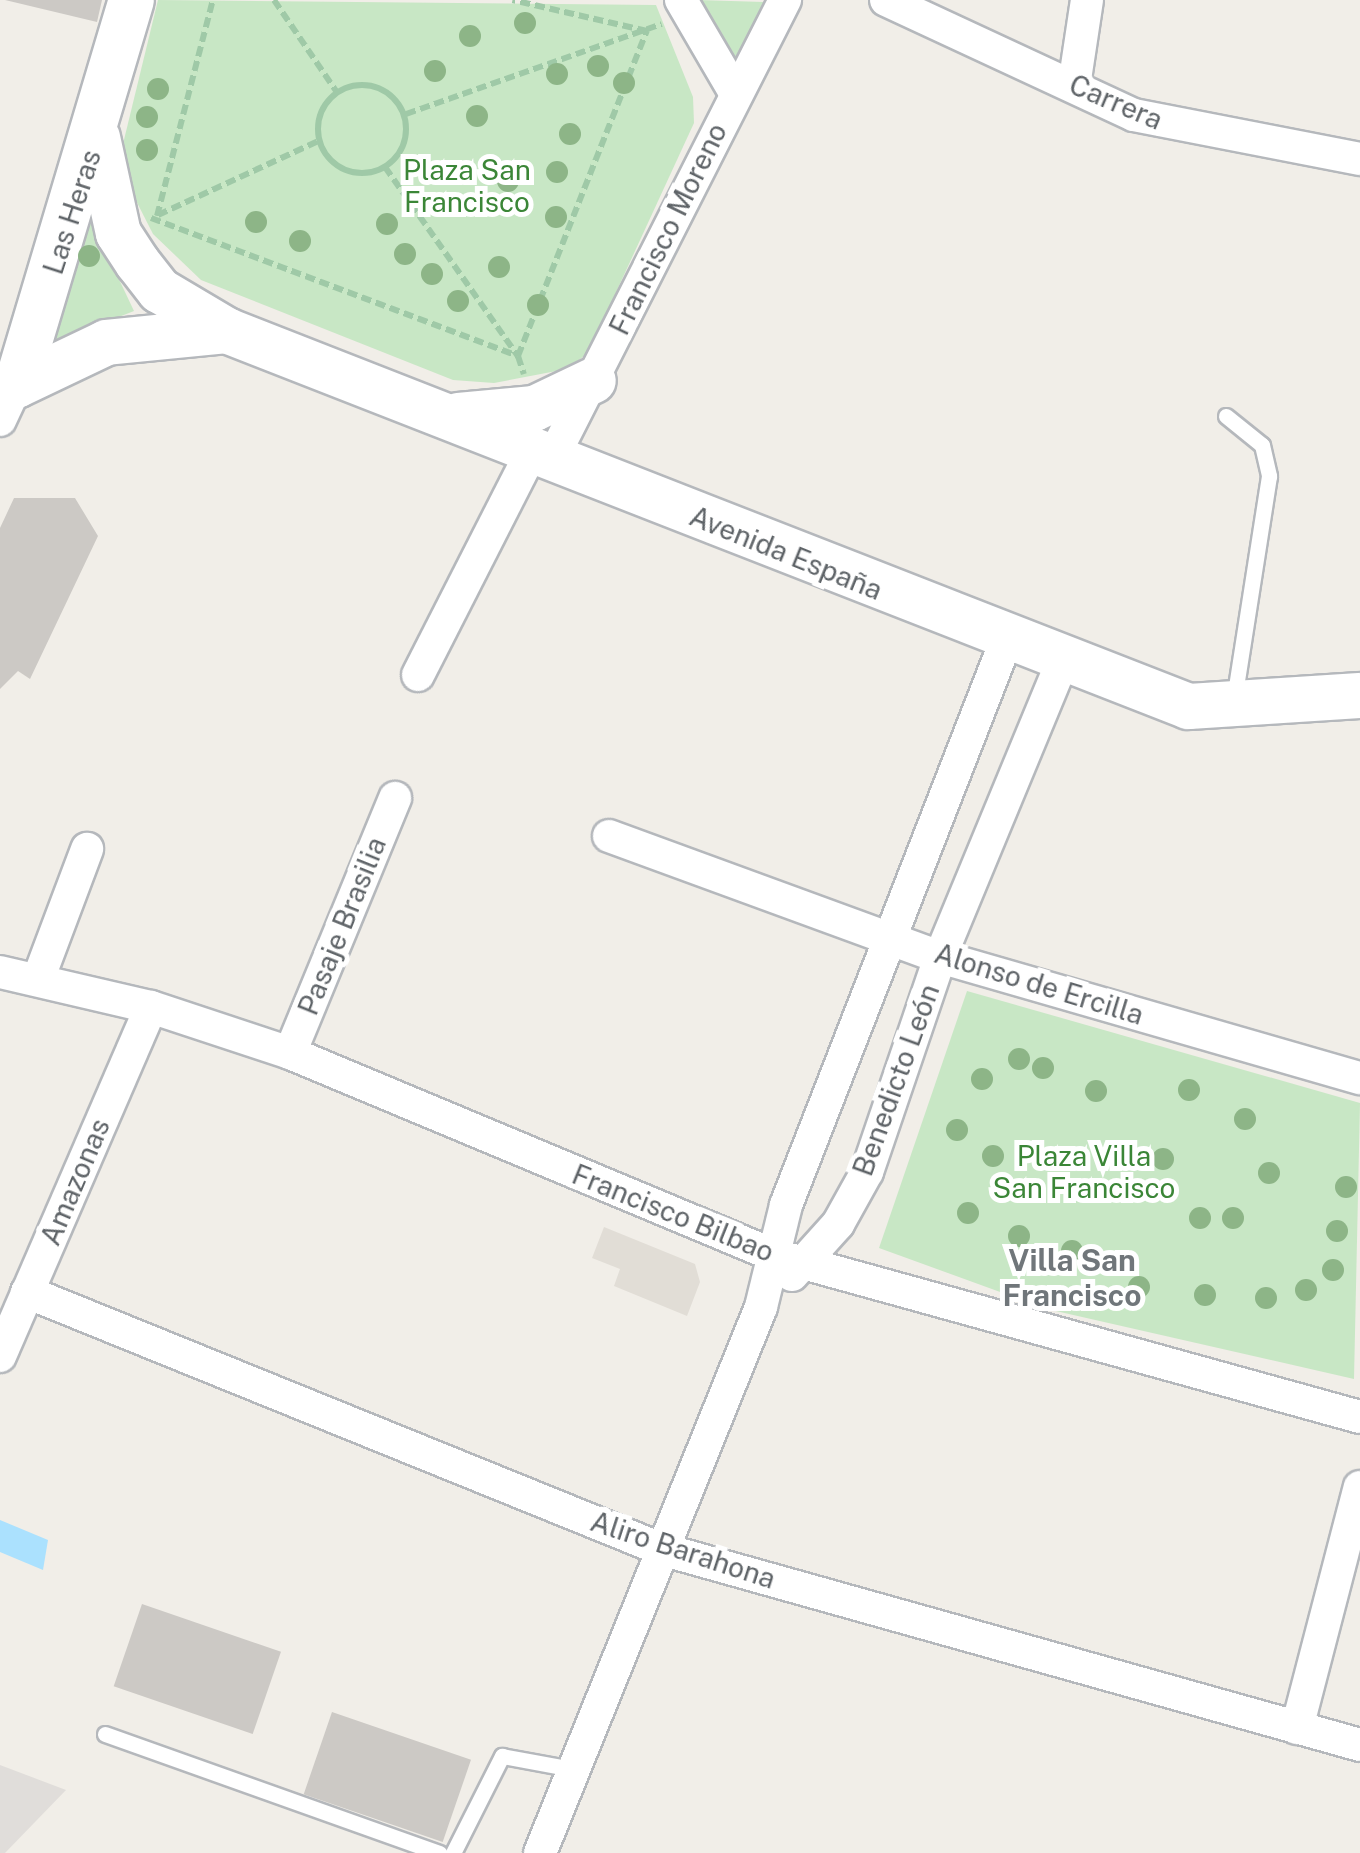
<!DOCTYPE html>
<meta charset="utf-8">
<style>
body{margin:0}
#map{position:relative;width:1360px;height:1853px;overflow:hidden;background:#f1eee8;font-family:"Public Sans",sans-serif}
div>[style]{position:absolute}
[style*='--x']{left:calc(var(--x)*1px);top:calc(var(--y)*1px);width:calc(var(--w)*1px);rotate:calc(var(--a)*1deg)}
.industrial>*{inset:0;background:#e0ddda}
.education>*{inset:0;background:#e1ddd6}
.green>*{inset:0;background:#c8e7c5}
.water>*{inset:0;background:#abe1fe}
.building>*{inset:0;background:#ccc9c5;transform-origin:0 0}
.path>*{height:6px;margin-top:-3px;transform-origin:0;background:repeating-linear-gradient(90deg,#9fc9a7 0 10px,transparent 0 15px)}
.path>.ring{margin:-3px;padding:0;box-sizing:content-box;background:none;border:6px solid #9fc9a7;border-radius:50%}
.roads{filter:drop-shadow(2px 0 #b5b8bc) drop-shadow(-2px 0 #b5b8bc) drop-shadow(0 2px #b5b8bc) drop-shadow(0 -2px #b5b8bc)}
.lane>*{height:15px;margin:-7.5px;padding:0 7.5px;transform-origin:7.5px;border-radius:7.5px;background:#fff}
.street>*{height:32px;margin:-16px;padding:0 16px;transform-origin:16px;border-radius:16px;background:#fff}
.secondary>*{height:45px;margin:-22.5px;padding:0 22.5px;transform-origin:22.5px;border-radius:22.5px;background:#fff}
.trees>*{width:22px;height:22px;margin:-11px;border-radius:50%;background:#8db587}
span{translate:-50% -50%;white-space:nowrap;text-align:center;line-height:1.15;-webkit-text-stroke:10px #fff;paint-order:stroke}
.street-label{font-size:28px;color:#5f6468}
.park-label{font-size:28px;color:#3b8637}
.neighbourhood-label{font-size:30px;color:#70767a;font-weight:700}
</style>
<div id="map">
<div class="industrial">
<div style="clip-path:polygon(0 1765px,66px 1790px,5px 1853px,0 1853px)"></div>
</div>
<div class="education">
<div style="clip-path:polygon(604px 1227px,695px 1264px,700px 1282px,687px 1316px,614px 1286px,620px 1269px,592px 1258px)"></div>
</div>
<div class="green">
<div style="clip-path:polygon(158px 0,656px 5px,693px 97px,694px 123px,588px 353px,567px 369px,494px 383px,453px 380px,201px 280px,153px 234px,124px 177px,122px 148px)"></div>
<div style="clip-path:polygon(698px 0,764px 2px,735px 70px)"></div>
<div style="clip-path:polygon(90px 218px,134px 311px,45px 346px)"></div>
<div style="clip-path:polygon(967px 991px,1360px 1103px,1354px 1379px,1047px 1309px,879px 1248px)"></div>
</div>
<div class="water">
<div style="clip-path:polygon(0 1520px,48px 1540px,43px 1570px,0 1552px)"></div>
</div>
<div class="building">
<div style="clip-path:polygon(5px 0,102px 0,97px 22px)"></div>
<div style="clip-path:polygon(14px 498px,75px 498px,98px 536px,30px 679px,18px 671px,0 689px,0 528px)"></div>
<div style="left:142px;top:1604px;width:147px;height:87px;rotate:19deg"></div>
<div style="left:332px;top:1712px;width:147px;height:87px;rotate:19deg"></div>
</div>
<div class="path">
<div style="--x:274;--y:0;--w:110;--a:55.7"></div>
<div class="ring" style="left:318px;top:85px;width:82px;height:82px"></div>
<div style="--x:406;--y:114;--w:271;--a:-19.4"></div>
<div style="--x:385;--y:167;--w:231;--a:54.9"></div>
<div style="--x:518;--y:356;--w:350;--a:-68.4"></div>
<div style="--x:647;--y:31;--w:138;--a:-167"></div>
<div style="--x:158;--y:215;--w:179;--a:-24.8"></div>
<div style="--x:157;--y:216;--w:223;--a:-75.5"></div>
<div style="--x:151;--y:218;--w:392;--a:20.6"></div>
<div style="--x:518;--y:356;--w:19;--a:72"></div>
</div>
<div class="roads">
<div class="lane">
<div style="--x:1226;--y:416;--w:46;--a:38.9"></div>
<div style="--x:1262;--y:445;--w:32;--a:77"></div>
<div style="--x:1269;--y:476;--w:227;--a:98.9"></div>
<div style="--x:105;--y:1734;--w:355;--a:19.6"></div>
<div style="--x:453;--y:1853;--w:109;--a:-63.2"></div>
<div style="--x:502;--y:1756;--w:71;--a:10.5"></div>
</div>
<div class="street">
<div style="--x:681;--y:0;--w:109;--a:59.7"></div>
<div style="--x:886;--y:0;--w:273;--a:24.9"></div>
<div style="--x:1134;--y:115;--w:230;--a:11"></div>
<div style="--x:1074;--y:86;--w:87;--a:-81.4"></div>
<div style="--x:0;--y:420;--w:38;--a:-65"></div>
<div style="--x:552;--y:459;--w:515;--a:-63.09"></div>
<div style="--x:418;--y:675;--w:251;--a:-63"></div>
<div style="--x:609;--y:836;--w:352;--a:20.1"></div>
<div style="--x:940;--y:957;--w:437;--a:16.1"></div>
<div style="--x:0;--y:972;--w:155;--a:13.1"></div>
<div style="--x:151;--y:1007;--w:146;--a:18.3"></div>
<div style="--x:290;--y:1053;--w:521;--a:22.68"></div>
<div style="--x:771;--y:1254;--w:611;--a:15.47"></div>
<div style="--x:39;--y:977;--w:137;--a:-69.4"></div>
<div style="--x:290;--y:1053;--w:276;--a:-67.6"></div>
<div style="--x:792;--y:1275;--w:69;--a:-48"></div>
<div style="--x:838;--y:1224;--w:60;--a:-60.9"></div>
<div style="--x:867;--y:1172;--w:227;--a:-71.2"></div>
<div style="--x:940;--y:957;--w:318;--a:-67.5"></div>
<div style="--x:27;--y:1292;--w:684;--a:22.07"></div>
<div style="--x:661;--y:1549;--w:726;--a:15.66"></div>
<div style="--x:0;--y:1356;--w:380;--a:-66.6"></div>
<div style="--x:1297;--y:1728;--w:249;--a:-75.4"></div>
<div style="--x:540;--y:1853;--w:589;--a:-67.96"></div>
<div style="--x:761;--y:1307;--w:105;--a:-76.2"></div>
<div style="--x:786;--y:1205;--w:605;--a:-68.69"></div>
</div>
<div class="secondary">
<div style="--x:97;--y:137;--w:98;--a:77.7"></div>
<div style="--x:118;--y:233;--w:35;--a:57"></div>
<div style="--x:137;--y:262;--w:36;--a:52"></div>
<div style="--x:159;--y:290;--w:78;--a:30.8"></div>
<div style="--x:226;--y:330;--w:1033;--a:21.35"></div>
<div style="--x:1188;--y:706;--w:172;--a:-3.7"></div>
<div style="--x:16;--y:385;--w:402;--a:-73.4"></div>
<div style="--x:16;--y:385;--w:100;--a:-25.5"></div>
<div style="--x:106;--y:342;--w:121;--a:-5.7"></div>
<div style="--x:458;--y:415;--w:76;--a:-5.3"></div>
<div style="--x:534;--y:408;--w:65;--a:-25.4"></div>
</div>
</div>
<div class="trees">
<div style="left:525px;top:23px"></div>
<div style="left:470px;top:36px"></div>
<div style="left:598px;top:66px"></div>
<div style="left:435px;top:71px"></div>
<div style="left:557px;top:74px"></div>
<div style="left:624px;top:83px"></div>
<div style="left:158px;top:89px"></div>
<div style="left:477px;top:116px"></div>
<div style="left:147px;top:117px"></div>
<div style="left:570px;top:134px"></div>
<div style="left:147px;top:150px"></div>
<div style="left:557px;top:172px"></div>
<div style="left:508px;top:181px"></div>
<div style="left:556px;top:217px"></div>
<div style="left:256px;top:222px"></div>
<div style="left:387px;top:224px"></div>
<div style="left:300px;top:241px"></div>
<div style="left:405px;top:254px"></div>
<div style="left:89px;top:256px"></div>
<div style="left:499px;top:267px"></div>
<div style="left:432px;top:274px"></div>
<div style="left:458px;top:301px"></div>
<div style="left:538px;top:305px"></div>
<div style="left:1019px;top:1059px"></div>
<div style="left:1043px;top:1068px"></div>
<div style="left:982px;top:1079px"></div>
<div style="left:1189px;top:1090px"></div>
<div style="left:1096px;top:1091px"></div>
<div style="left:1245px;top:1119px"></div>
<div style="left:957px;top:1130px"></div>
<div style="left:993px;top:1156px"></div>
<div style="left:1163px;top:1159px"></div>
<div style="left:1269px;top:1173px"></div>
<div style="left:1346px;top:1187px"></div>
<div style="left:968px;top:1213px"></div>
<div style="left:1200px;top:1218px"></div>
<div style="left:1233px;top:1218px"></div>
<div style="left:1337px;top:1231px"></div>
<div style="left:1019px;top:1236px"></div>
<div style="left:1072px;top:1251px"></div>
<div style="left:1333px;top:1270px"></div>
<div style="left:1139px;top:1287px"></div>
<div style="left:1306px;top:1290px"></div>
<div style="left:1205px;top:1295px"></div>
<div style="left:1266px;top:1298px"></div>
</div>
<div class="street-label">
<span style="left:1116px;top:102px;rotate:23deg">Carrera</span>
<span style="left:72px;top:212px;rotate:-72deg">Las Heras</span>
<span style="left:668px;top:229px;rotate:-64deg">Francisco Moreno</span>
<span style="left:786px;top:553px;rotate:22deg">Avenida España</span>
<span style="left:342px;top:926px;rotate:-68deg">Pasaje Brasilia</span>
<span style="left:1039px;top:984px;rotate:17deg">Alonso de Ercilla</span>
<span style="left:896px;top:1080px;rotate:-70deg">Benedicto León</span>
<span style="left:75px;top:1182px;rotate:-67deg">Amazonas</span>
<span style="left:673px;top:1213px;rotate:22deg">Francisco Bilbao</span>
<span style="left:683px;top:1550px;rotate:18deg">Aliro Barahona</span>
</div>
<div class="park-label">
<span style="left:467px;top:186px">Plaza San<br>Francisco</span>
<span style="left:1084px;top:1172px">Plaza Villa<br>San Francisco</span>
</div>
<div class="neighbourhood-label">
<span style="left:1072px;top:1277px">Villa San<br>Francisco</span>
</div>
</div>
